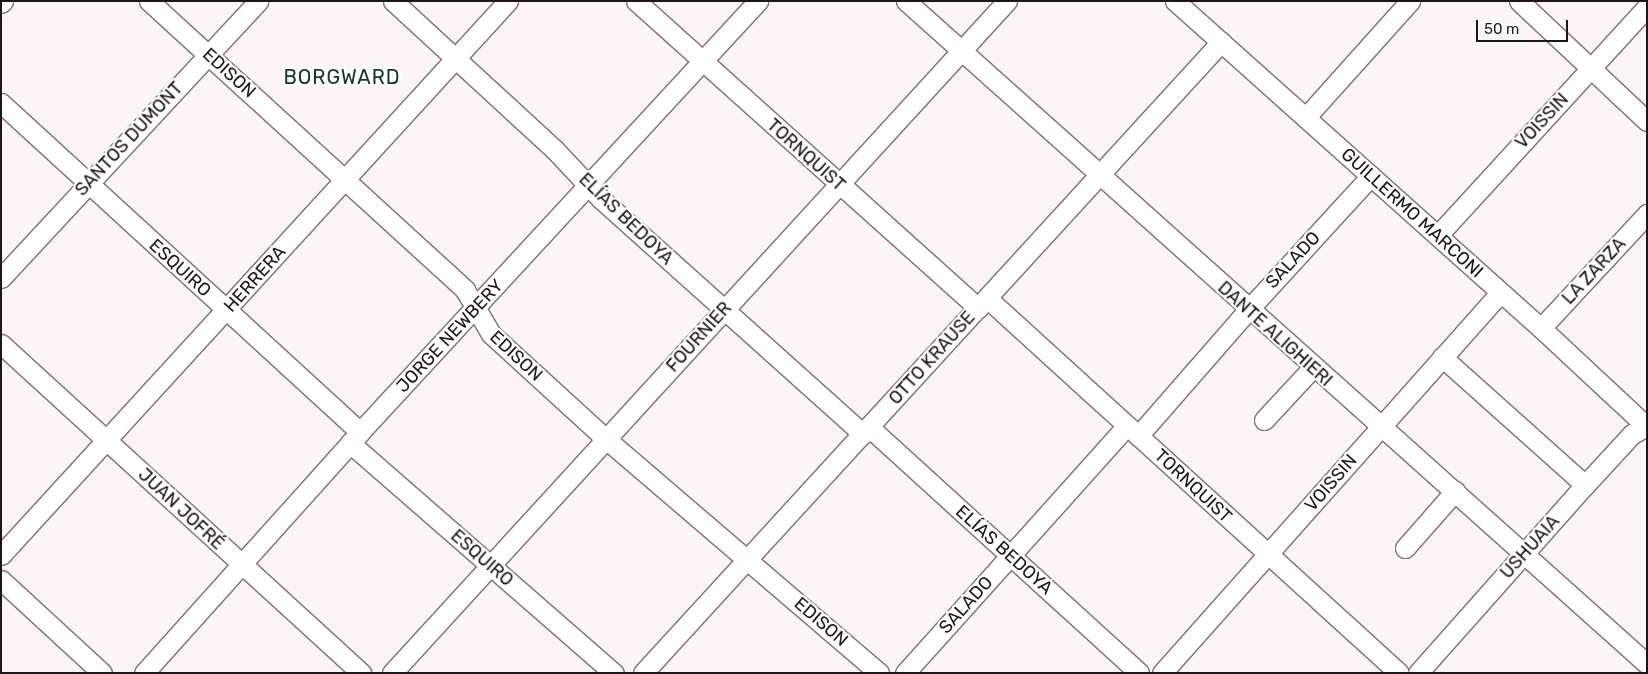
<!DOCTYPE html>
<meta charset="utf-8">
<style>
body{margin:0}
#map{position:relative;width:1648px;height:674px;overflow:hidden;background:#fbf5f7;font-family:Rubik,sans-serif}
div>[style]{position:absolute}
[style*='--x']{left:calc(var(--x)*1px);top:calc(var(--y)*1px);width:calc(var(--w)*1px);rotate:calc(var(--a)*1deg)}
.roads{filter:drop-shadow(1px 0 #866d76) drop-shadow(-1px 0 #866d76) drop-shadow(0 1px #866d76) drop-shadow(0 -1px #866d76)}
.minor>*{height:19px;margin:-9.5px;padding:0 9.5px;transform-origin:9.5px;border-radius:9.5px;background:#fff}
span{translate:-50% -50%;white-space:nowrap;text-align:center;line-height:1.15;-webkit-text-stroke:4.5px #fff;paint-order:stroke}
.street-label{font-size:18px;color:#1e1518}
.quarter-label{font-size:20px;color:#15352d;letter-spacing:1px}
.frame{position:absolute;inset:0;border:2px solid #1e1518;pointer-events:none}
.scale{position:absolute;left:1476px;top:20px;width:92px;height:22px;box-sizing:border-box;border:2px solid #1e1518;border-top:0;padding-left:6px;font-size:15px;line-height:18px;white-space:nowrap;color:#1e1518;-webkit-text-stroke:4px #fff;paint-order:stroke}
</style>
<div id="map">
<div class="roads">
<div class="minor">
<div style="--x:149;--y:1;--w:428;--a:42.4"></div>
<div style="--x:465;--y:290;--w:51;--a:59.4"></div>
<div style="--x:491;--y:334;--w:156;--a:42.4"></div>
<div style="--x:606;--y:439;--w:360;--a:40.6"></div>
<div style="--x:393;--y:1;--w:219;--a:42.6"></div>
<div style="--x:554;--y:149;--w:69;--a:46.8"></div>
<div style="--x:601;--y:199;--w:352;--a:41.9"></div>
<div style="--x:636;--y:1;--w:460;--a:41.9"></div>
<div style="--x:906;--y:1;--w:994;--a:41.82"></div>
<div style="--x:1175;--y:1;--w:491;--a:41.8"></div>
<div style="--x:1541;--y:328;--w:145;--a:43"></div>
<div style="--x:1519;--y:1;--w:175;--a:43.2"></div>
<div style="--x:1;--y:3;--w:3;--a:-45"></div>
<div style="--x:1;--y:103;--w:487;--a:42.5"></div>
<div style="--x:1306;--y:117;--w:156;--a:-48.1"></div>
<div style="--x:1438;--y:235;--w:309;--a:-47.5"></div>
<div style="--x:1;--y:278;--w:378;--a:-47.1"></div>
<div style="--x:987;--y:298;--w:557;--a:42.31"></div>
<div style="--x:1541;--y:328;--w:156;--a:-47.1"></div>
<div style="--x:1;--y:344;--w:488;--a:42.4"></div>
<div style="--x:1442;--y:357;--w:192;--a:41.8"></div>
<div style="--x:1264;--y:420;--w:72;--a:-47.2"></div>
<div style="--x:869;--y:427;--w:365;--a:42.3"></div>
<div style="--x:1138;--y:436;--w:167;--a:-48.9"></div>
<div style="--x:1248;--y:310;--w:182;--a:-47.5"></div>
<div style="--x:350;--y:443;--w:350;--a:41.1"></div>
<div style="--x:1405;--y:548;--w:76;--a:-48.7"></div>
<div style="--x:1;--y:555;--w:751;--a:-47.54"></div>
<div style="--x:1;--y:580;--w:137;--a:42.6"></div>
<div style="--x:144;--y:673;--w:324;--a:-48.1"></div>
<div style="--x:360;--y:432;--w:587;--a:-47.28"></div>
<div style="--x:392;--y:673;--w:911;--a:-47.54"></div>
<div style="--x:643;--y:673;--w:856;--a:-47.51"></div>
<div style="--x:905;--y:673;--w:332;--a:-48.1"></div>
<div style="--x:1162;--y:673;--w:509;--a:-48.35"></div>
<div style="--x:1418;--y:673;--w:251;--a:-48.4"></div>
<div style="--x:1585;--y:485;--w:69;--a:-47.3"></div>
<div style="--x:1632;--y:434;--w:17;--a:-28"></div>
</div>
</div>
<div class="street-label">
<span style="left:229px;top:73px;rotate:42deg">EDISON</span>
<span style="left:1542px;top:121px;rotate:-47deg">VOISSIN</span>
<span style="left:129px;top:139px;rotate:-47deg">SANTOS DUMONT</span>
<span style="left:806px;top:155px;rotate:42deg">TORNQUIST</span>
<span style="left:1412px;top:213px;rotate:42deg">GUILLERMO MARCONI</span>
<span style="left:626px;top:219px;rotate:44deg">ELÍAS BEDOYA</span>
<span style="left:1293px;top:260px;rotate:-47deg">SALADO</span>
<span style="left:180px;top:268px;rotate:42deg">ESQUIRO</span>
<span style="left:1594px;top:271px;rotate:-47deg">LA ZARZA</span>
<span style="left:255px;top:279px;rotate:-48deg">HERRERA</span>
<span style="left:1275px;top:334px;rotate:42deg">DANTE ALIGHIERI</span>
<span style="left:450px;top:336px;rotate:-47deg">JORGE NEWBERY</span>
<span style="left:699px;top:337px;rotate:-48deg">FOURNIER</span>
<span style="left:516px;top:356px;rotate:43deg">EDISON</span>
<span style="left:932px;top:358px;rotate:-48deg">OTTO KRAUSE</span>
<span style="left:1331px;top:483px;rotate:-49deg">VOISSIN</span>
<span style="left:1193px;top:486px;rotate:43deg">TORNQUIST</span>
<span style="left:181px;top:509px;rotate:43deg">JUAN JOFRÉ</span>
<span style="left:1530px;top:547px;rotate:-48deg">USHUAIA</span>
<span style="left:1004px;top:550px;rotate:42deg">ELÍAS BEDOYA</span>
<span style="left:482px;top:558px;rotate:41deg">ESQUIRO</span>
<span style="left:966px;top:605px;rotate:-48deg">SALADO</span>
<span style="left:821px;top:622px;rotate:41deg">EDISON</span>
</div>
<div class="quarter-label">
<span style="left:342px;top:77px">BORGWARD</span>
</div>
<div class="frame"></div>
<div class="scale">50 m</div>
</div>
